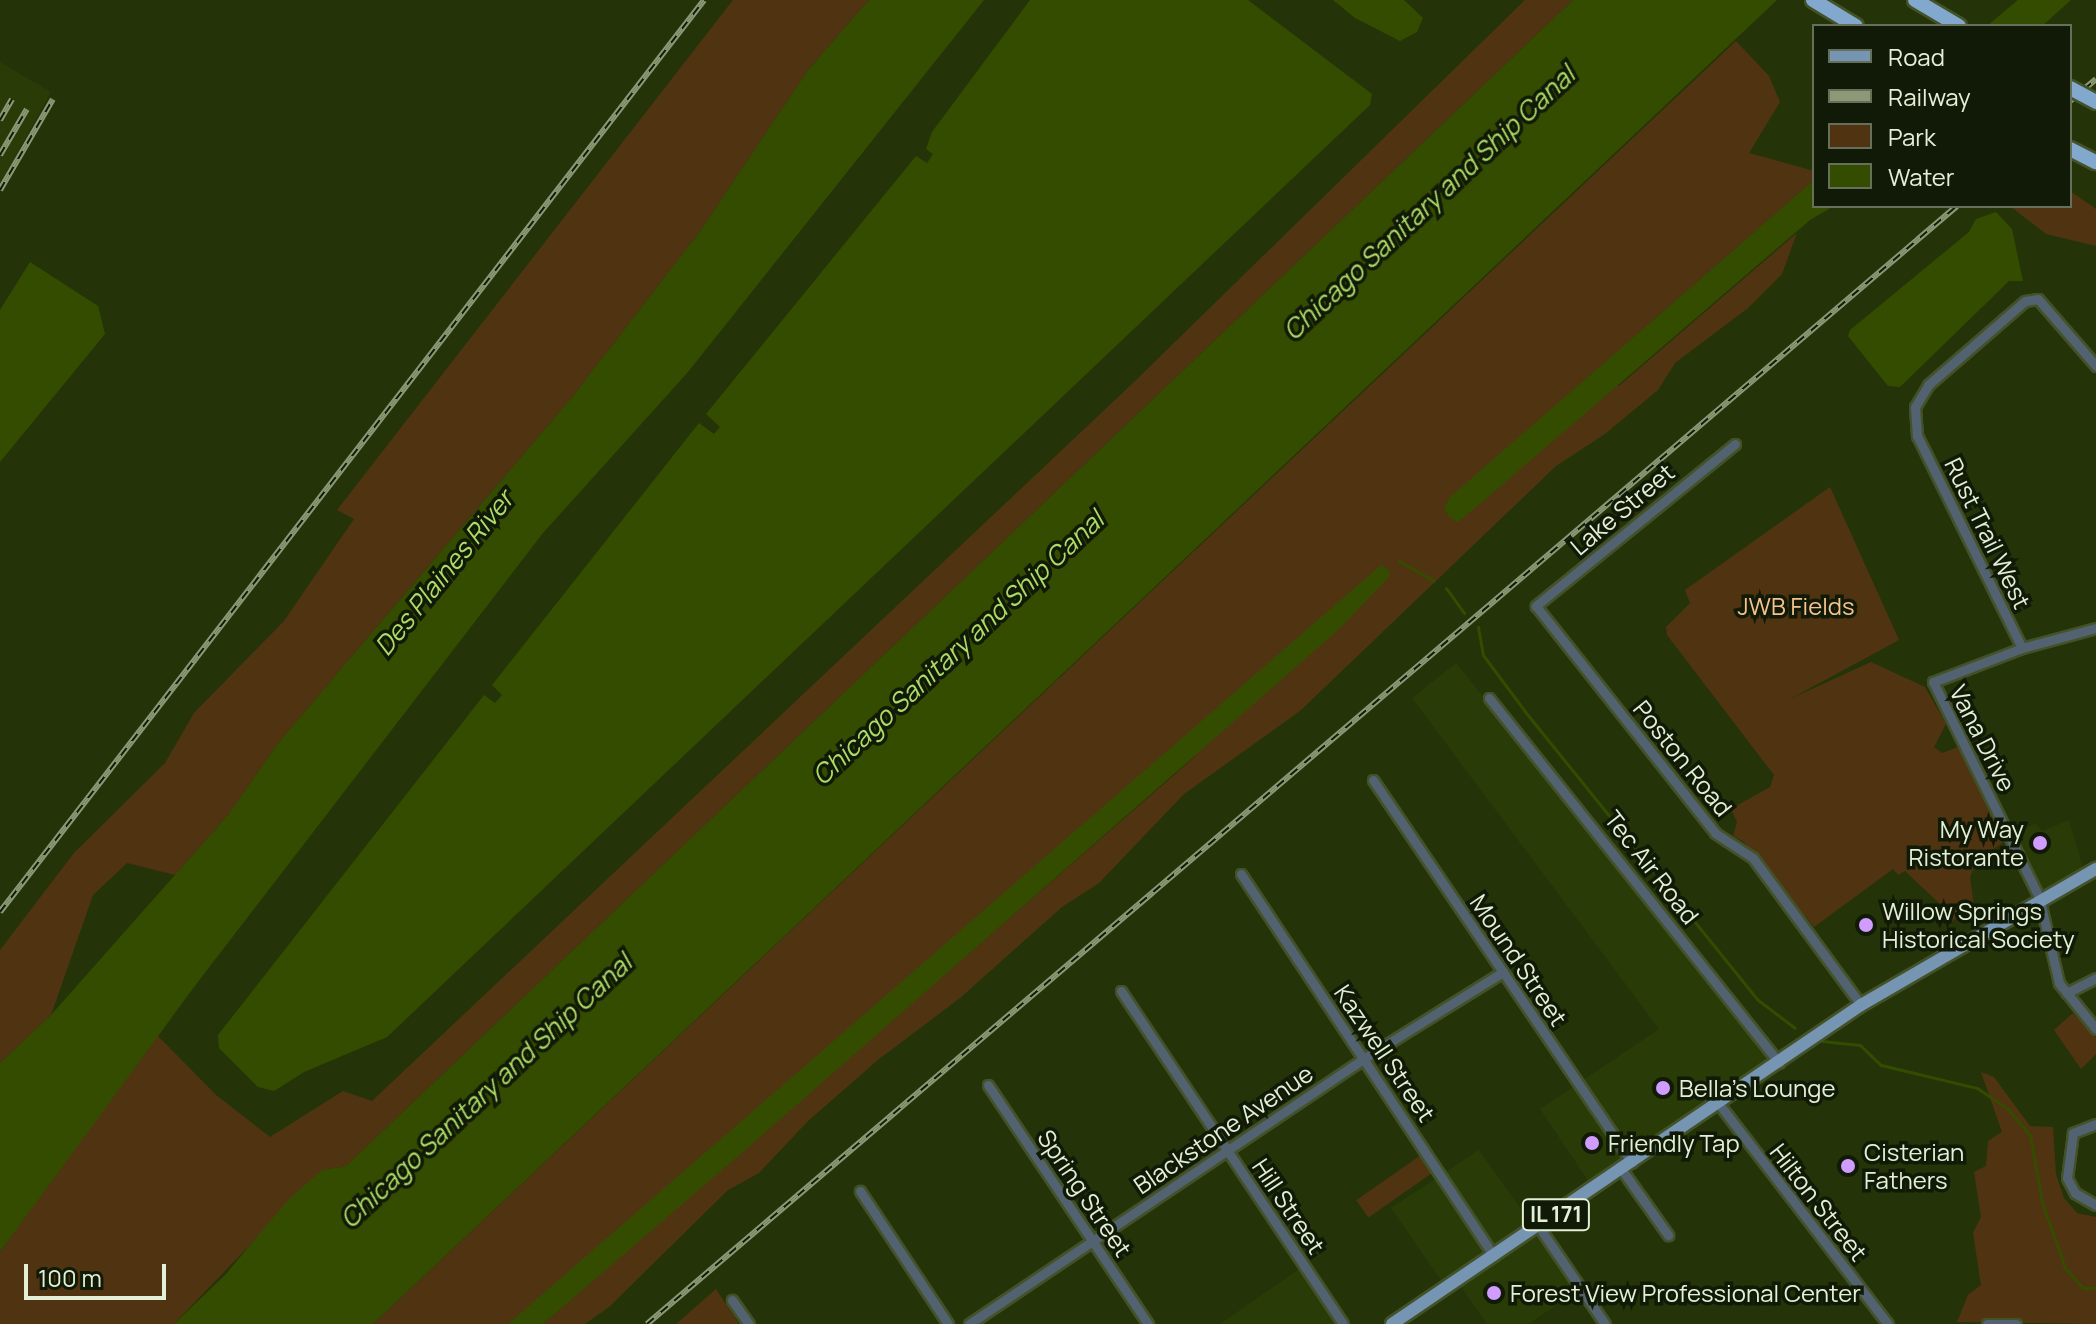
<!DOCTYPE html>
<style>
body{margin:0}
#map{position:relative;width:2096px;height:1324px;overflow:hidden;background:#243408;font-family:Manrope,sans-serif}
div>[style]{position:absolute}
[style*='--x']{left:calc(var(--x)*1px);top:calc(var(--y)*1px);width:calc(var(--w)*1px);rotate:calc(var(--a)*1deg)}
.built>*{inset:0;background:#293b06}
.green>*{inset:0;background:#503412;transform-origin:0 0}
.water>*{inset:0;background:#344c00}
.stream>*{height:3px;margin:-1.5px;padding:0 1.5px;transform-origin:1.5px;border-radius:1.5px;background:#344c00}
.roads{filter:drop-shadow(2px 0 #435229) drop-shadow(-2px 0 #435229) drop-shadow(0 2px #435229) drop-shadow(0 -2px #435229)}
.minor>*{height:9px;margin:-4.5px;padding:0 4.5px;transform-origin:4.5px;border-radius:4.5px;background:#526271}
.major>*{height:12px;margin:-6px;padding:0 6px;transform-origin:6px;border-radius:6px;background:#7595b3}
.highway>*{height:14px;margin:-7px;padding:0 7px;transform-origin:7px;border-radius:7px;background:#82a9cd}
.rail>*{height:6px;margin-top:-3px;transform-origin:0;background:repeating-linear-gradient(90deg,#111907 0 9px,#8b9977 0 18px);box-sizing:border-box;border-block:2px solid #8b9977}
.bridges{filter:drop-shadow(2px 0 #435229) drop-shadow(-2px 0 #435229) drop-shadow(0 2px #435229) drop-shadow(0 -2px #435229)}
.highway-bridge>*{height:14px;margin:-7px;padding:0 7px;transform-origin:7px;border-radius:7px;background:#82a9cd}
.dots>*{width:22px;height:22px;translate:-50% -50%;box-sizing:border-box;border:4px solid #111907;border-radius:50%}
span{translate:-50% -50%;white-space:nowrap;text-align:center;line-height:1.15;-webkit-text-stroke:7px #111907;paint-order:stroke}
.shield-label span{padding:2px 6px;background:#111907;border:2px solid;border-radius:6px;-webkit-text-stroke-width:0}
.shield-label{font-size:22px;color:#e3efd6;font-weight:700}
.street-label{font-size:24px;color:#e3efd6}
.park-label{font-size:24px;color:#f7c38c}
.poi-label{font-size:24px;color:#e3efd6}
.right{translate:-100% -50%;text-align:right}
.left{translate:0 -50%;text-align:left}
.water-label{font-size:26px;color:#addb66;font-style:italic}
.legend{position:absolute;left:1812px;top:24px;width:260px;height:184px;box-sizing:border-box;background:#111907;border:2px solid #656f5a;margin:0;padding:10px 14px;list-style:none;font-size:24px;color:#e3efd6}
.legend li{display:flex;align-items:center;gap:16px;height:40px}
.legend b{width:40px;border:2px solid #656f5a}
.scale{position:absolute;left:24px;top:1264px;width:142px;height:36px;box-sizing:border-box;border:4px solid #e3efd6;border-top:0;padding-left:10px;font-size:24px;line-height:28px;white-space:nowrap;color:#e3efd6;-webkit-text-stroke:6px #111907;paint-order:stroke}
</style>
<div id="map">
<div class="built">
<div style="clip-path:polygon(0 62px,51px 92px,0 184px)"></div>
<div style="clip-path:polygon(1456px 663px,1777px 1061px,1593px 1188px,1540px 1109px,1659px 1029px,1412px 698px)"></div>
<div style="clip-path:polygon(2069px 820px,2084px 871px,2038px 895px,2009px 836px,2036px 823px,2042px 831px)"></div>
<div style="clip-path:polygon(1479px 1150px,1579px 1290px,1528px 1324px,1487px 1324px,1460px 1285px,1445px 1286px,1391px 1208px)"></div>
<div style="clip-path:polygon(1302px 1267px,1343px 1324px,1220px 1324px)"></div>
</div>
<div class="green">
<div style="clip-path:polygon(733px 0,869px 0,808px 70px,701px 230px,573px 396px,279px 742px,228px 815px,175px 875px,127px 863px,93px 895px,51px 1015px,0 1063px,0 950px,74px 853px,165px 763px,194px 713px,284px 621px,354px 519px,337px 510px)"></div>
<div style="clip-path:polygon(1525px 0,1573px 0,346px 1166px,322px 1170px,174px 1324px,0 1324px,0 1252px,157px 1035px,216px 1095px,270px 1137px,343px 1091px,372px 1101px,1133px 383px)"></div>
<div style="clip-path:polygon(1736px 41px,1769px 76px,1780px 102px,1749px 153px,1814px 171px,1814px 180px,1564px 398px,1620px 385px,1797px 233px,1782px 274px,1748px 308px,1675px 363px,1658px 390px,1605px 434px,1556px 466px,1300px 711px,1184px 794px,1099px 883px,1062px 907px,960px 998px,879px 1059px,808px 1121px,759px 1173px,728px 1190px,609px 1307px,585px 1324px,543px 1324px,1204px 749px,508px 1324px,373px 1324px)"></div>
<div style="clip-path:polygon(2070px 191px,2096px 209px,2096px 246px,2046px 234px,2010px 206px,2070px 206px)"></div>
<div style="clip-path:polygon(1830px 487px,1899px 640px,1788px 700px,1871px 662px,1925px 687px,1946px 724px,1934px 747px,1942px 753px,1958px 747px,2004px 842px,1977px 860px,1970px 877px,1974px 907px,1949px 923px,1939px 903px,1905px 871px,1898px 875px,1893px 869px,1814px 927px,1744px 842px,1733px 836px,1737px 822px,1731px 809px,1770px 787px,1774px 775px,1667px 635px,1666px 627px,1690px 603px,1685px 590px)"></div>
<div style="clip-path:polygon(2073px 1013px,2096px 1037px,2096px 1054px,2081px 1069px,2054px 1030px)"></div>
<div style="clip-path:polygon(1981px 1072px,1994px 1077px,2030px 1126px,2053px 1127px,2056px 1174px,2064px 1198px,2077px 1213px,2096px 1217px,2096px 1324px,1957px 1322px,1968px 1295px,1981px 1285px,1973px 1233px,1981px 1217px,1974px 1172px,1986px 1166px,1988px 1141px,2002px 1132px)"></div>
<div style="left:1421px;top:1155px;width:21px;height:79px;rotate:55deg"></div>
<div style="clip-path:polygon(716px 1289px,739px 1324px,676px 1324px)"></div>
</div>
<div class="water">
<div style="clip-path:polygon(869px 0,984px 0,688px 372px,543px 533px,194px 987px,0 1252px,0 1063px,51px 1015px,228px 815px,279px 742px,573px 396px,701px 230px,808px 70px)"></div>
<div style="clip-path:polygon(1030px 0,1248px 0,1372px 94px,1370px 105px,387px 1037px,304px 1072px,274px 1091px,258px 1087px,219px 1048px,218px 1035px,484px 695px,495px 703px,502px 695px,492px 685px,699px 423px,714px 434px,720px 427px,706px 414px,916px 156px,927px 163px,933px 154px,926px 149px,932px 132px)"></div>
<div style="clip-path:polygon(1333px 0,1404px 0,1423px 18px,1417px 32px,1400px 41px,1355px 18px)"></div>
<div style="clip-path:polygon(1573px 0,1777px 0,373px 1324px,174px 1324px,226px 1274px,287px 1201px,322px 1170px,346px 1166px)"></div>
<div style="clip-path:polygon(2018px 0,2071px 0,2042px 26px,1987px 26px)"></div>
<div style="clip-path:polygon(1814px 180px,1814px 206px,1834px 206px,1810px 220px,1488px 497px,1458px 522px,1449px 517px,1444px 508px,1450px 497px)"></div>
<div style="clip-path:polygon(1996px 212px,2012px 229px,2023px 281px,2009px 281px,1900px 387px,1888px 386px,1848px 336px,1850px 330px,1969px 232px,1976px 219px)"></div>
<div style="clip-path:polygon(30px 262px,98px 306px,105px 334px,0 462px,0 310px)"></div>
<div style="clip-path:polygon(1381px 565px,1389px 570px,1389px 577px,1338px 630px,751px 1145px,543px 1324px,508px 1324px)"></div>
</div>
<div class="stream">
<div style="--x:1399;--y:561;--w:40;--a:29.7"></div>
<div style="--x:1446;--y:588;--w:31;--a:54"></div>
<div style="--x:1478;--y:627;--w:28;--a:80"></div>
<div style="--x:1483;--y:655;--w:74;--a:53.3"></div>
<div style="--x:1527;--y:714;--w:368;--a:51.1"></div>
<div style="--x:1758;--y:1000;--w:46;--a:37.1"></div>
<div style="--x:1822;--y:1041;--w:38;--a:6"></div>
<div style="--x:1860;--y:1045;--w:29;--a:44"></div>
<div style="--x:1881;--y:1065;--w:99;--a:13.5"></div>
<div style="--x:1977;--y:1088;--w:36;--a:34"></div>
<div style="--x:2007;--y:1108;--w:35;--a:50"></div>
<div style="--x:2030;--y:1135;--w:68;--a:79.8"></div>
<div style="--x:2042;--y:1202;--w:70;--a:70.8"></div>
<div style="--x:2065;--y:1268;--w:27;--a:48"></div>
<div style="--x:2083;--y:1288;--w:13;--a:0"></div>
</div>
<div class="roads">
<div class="minor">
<div style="--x:1735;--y:444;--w:257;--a:140.9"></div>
<div style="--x:1536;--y:606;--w:289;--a:51.7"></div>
<div style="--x:1715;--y:833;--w:45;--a:33.3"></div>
<div style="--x:1753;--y:858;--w:182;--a:53.7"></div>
<div style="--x:2022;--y:648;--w:237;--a:-116.3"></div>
<div style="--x:1917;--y:436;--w:29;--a:-94"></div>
<div style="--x:1915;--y:407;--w:26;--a:-59"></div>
<div style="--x:1928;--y:385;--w:128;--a:-40.9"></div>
<div style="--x:2025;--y:301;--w:13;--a:-9"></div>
<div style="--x:2038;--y:299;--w:89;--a:49.1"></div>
<div style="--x:1489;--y:698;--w:466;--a:51.5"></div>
<div style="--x:1373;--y:780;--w:462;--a:55.9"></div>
<div style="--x:1241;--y:874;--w:458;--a:56.5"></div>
<div style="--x:2096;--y:978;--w:33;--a:153"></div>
<div style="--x:2067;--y:993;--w:46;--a:51.1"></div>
<div style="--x:1121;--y:991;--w:400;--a:56.3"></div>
<div style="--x:2067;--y:993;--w:13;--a:-129"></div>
<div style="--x:2059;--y:983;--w:88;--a:-103.1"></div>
<div style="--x:2039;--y:897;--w:240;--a:-116.2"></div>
<div style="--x:1933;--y:682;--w:95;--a:-20.9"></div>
<div style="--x:2022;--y:648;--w:77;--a:-15.1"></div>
<div style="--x:988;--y:1085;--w:288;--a:56.2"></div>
<div style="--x:1719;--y:1104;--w:277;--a:52.5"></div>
<div style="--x:2096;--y:1124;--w:25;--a:159"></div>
<div style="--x:2073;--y:1133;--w:45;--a:97.6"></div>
<div style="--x:2067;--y:1178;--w:17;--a:62"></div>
<div style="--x:2075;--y:1193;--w:24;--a:30"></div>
<div style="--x:1622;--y:1170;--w:80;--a:54.7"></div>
<div style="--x:860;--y:1191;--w:159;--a:56.5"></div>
<div style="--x:1539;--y:1227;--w:117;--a:55.8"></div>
<div style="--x:732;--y:1300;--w:29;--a:55"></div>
<div style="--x:969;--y:1324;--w:475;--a:-33.9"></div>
<div style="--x:1363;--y:1059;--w:165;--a:-31.9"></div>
<div style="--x:1987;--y:1324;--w:29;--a:0"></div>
</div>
<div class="major">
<div style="--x:1392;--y:1324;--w:567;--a:-34.22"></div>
<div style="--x:1861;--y:1005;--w:272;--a:-30.1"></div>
</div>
<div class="highway">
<div style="--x:1813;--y:0;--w:50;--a:31.2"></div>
<div style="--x:1915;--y:0;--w:51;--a:30.6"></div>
<div style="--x:2070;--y:149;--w:29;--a:27"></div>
</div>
</div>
<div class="rail">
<div style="--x:2070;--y:101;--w:34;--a:-40"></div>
<div style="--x:0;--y:120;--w:24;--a:-60"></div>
<div style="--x:0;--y:155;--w:53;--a:-59.6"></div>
<div style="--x:0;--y:190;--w:105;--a:-59.8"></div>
<div style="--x:0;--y:912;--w:1152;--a:-52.33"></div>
<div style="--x:647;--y:1324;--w:1722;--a:-40.48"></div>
</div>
<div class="bridges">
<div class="highway-bridge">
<div style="--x:2070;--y:88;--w:30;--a:28"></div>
</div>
</div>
<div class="dots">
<div style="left:2040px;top:843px;background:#d09dff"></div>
<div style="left:1866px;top:925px;background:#d09dff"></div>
<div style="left:1663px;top:1088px;background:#d09dff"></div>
<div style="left:1592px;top:1143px;background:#d09dff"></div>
<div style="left:1848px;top:1166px;background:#d09dff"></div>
<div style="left:1494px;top:1293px;background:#d09dff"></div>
</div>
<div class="shield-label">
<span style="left:1556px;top:1215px">IL 171</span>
</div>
<div class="street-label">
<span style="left:1622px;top:509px;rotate:-40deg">Lake Street</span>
<span style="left:1988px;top:533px;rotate:64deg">Rust Trail West</span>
<span style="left:1983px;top:738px;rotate:63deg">Vana Drive</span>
<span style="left:1683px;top:758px;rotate:51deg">Poston Road</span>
<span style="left:1652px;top:867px;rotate:52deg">Tec Air Road</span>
<span style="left:1519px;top:960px;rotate:56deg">Mound Street</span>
<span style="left:1385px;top:1053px;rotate:56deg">Kazwell Street</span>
<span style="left:1223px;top:1129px;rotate:-34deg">Blackstone Avenue</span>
<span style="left:1085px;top:1193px;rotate:56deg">Spring Street</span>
<span style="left:1819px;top:1202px;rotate:52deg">Hilton Street</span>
<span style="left:1289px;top:1206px;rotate:56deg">Hill Street</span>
</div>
<div class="park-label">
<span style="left:1796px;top:606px">JWB Fields</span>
</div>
<div class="poi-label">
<span class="right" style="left:2024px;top:843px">My Way<br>Ristorante</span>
<span class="left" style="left:1882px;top:925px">Willow Springs<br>Historical Society</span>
<span class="left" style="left:1679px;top:1088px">Bella's Lounge</span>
<span class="left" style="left:1608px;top:1143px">Friendly Tap</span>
<span class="left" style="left:1864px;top:1166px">Cisterian<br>Fathers</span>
<span class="left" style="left:1510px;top:1293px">Forest View Professional Center</span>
</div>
<div class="water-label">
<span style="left:1429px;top:203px;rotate:-43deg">Chicago Sanitary and Ship Canal</span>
<span style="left:444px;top:573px;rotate:-51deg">Des Plaines River</span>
<span style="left:958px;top:648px;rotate:-43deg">Chicago Sanitary and Ship Canal</span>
<span style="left:486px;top:1091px;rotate:-43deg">Chicago Sanitary and Ship Canal</span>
</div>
<ul class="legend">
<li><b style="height:10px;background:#7595b3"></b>Road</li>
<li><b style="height:10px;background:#8b9977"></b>Railway</li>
<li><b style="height:22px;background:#503412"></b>Park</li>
<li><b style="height:22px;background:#344c00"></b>Water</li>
</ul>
<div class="scale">100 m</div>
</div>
